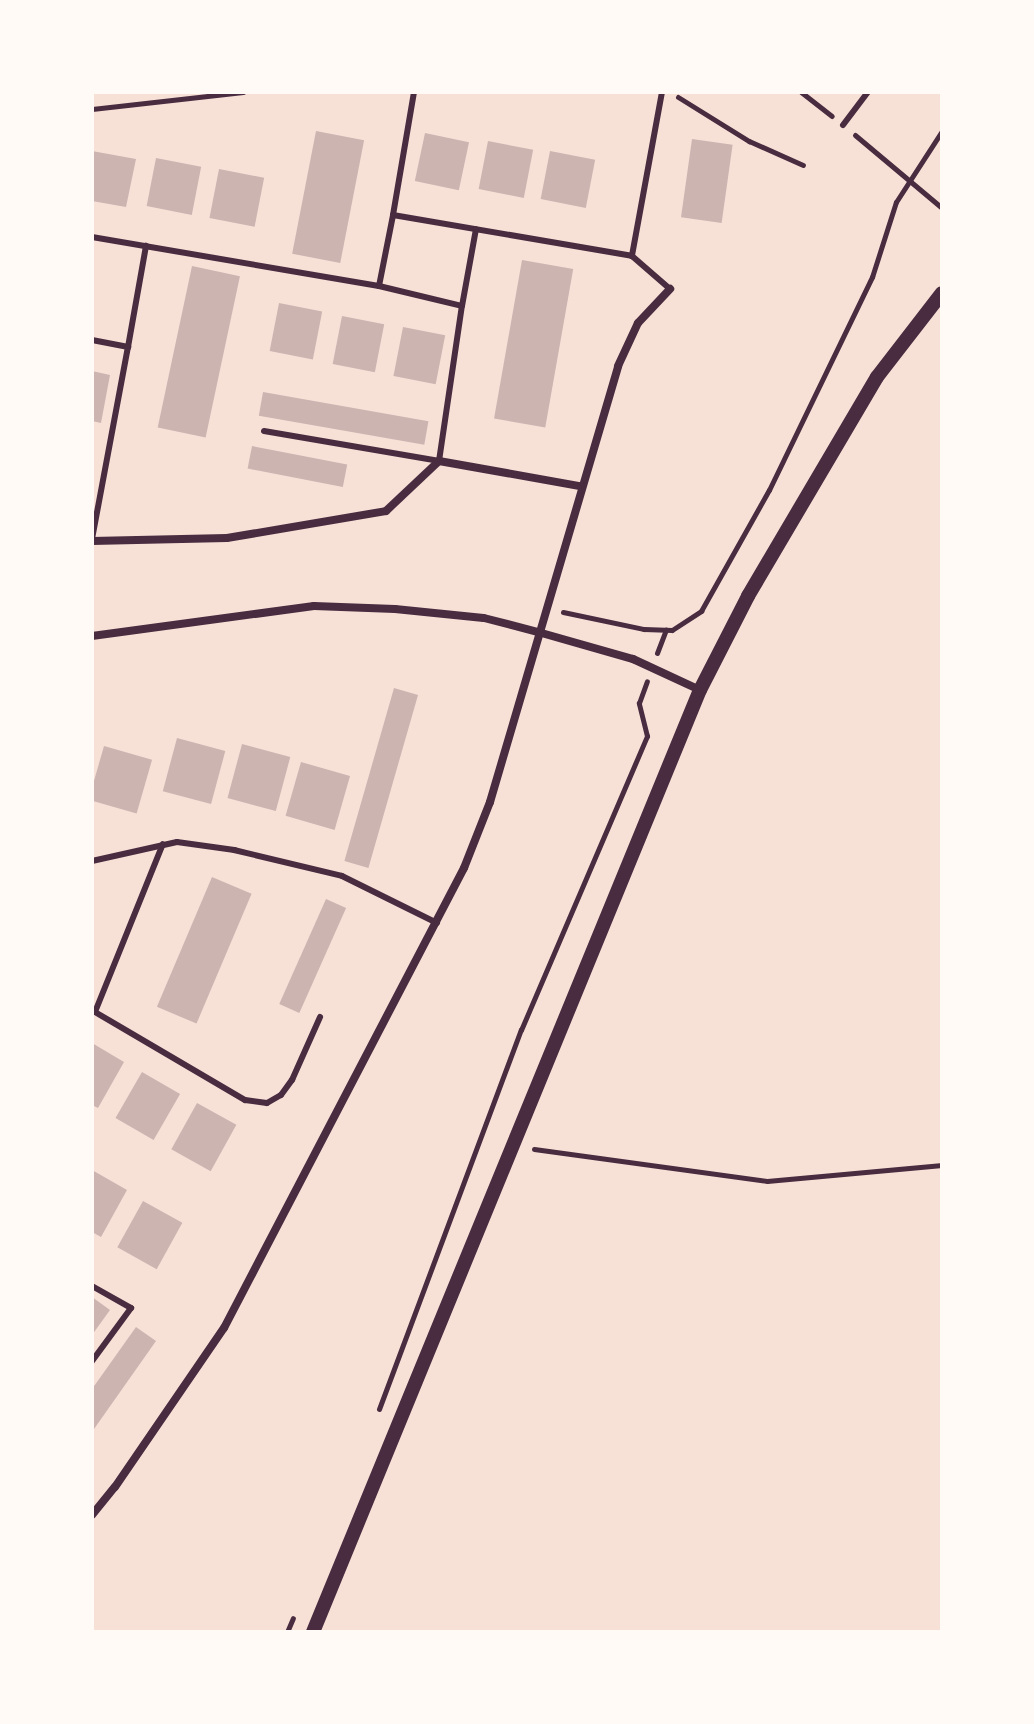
<!DOCTYPE html>
<style>
body{margin:0}
#map{position:relative;width:1034px;height:1724px;overflow:hidden;background:#f7e1d7;font-family:Ubuntu,sans-serif}
div>[style]{position:absolute}
[style*='--x']{left:calc(var(--x)*1px);top:calc(var(--y)*1px);width:calc(var(--w)*1px);rotate:calc(var(--a)*1deg)}
.building>*{inset:0;background:#ccb4b1;transform-origin:0 0}
.path>*{height:5px;margin:-2.5px;padding:0 2.5px;transform-origin:2.5px;border-radius:2.5px;background:#4a2c40}
.service>*{height:6px;margin:-3px;padding:0 3px;transform-origin:3px;border-radius:3px;background:#4a2c40}
.minor>*{height:8px;margin:-4px;padding:0 4px;transform-origin:4px;border-radius:4px;background:#4a2c40}
.tertiary>*{height:14px;margin:-7px;padding:0 7px;transform-origin:7px;border-radius:7px;background:#4a2c40}
span{translate:-50% -50%;white-space:nowrap;text-align:center;line-height:1.15;-webkit-text-stroke:7px #fffaf5;paint-order:stroke}
.frame{position:absolute;inset:0;border:94px solid #fffaf5;pointer-events:none}
</style>
<div id="map">
<div class="building">
<div style="left:316px;top:131px;width:49px;height:125px;rotate:11deg"></div>
<div style="left:425px;top:133px;width:45px;height:49px;rotate:12deg"></div>
<div style="left:692px;top:139px;width:41px;height:79px;rotate:8deg"></div>
<div style="left:488px;top:141px;width:46px;height:49px;rotate:11deg"></div>
<div style="clip-path:polygon(92px 151px,136px 159px,126px 207px,92px 201px)"></div>
<div style="left:550px;top:151px;width:46px;height:49px;rotate:11deg"></div>
<div style="left:156px;top:158px;width:46px;height:49px;rotate:11deg"></div>
<div style="left:219px;top:169px;width:46px;height:50px;rotate:11deg"></div>
<div style="left:522px;top:260px;width:52px;height:161px;rotate:10deg"></div>
<div style="left:192px;top:266px;width:49px;height:165px;rotate:12deg"></div>
<div style="left:279px;top:303px;width:44px;height:49px;rotate:11deg"></div>
<div style="left:342px;top:316px;width:43px;height:49px;rotate:11deg"></div>
<div style="left:403px;top:327px;width:43px;height:50px;rotate:11deg"></div>
<div style="clip-path:polygon(92px 371px,110px 375px,101px 423px,92px 421px)"></div>
<div style="left:263px;top:392px;width:168px;height:24px;rotate:10deg"></div>
<div style="left:252px;top:446px;width:97px;height:23px;rotate:11deg"></div>
<div style="left:394px;top:688px;width:25px;height:180px;rotate:16deg"></div>
<div style="left:177px;top:738px;width:50px;height:55px;rotate:15deg"></div>
<div style="left:242px;top:744px;width:50px;height:56px;rotate:15deg"></div>
<div style="left:104px;top:746px;width:50px;height:56px;rotate:16deg"></div>
<div style="left:301px;top:762px;width:51px;height:56px;rotate:16deg"></div>
<div style="left:212px;top:877px;width:43px;height:141px;rotate:23deg"></div>
<div style="left:326px;top:899px;width:22px;height:115px;rotate:24deg"></div>
<div style="clip-path:polygon(92px 1043px,124px 1062px,98px 1108px,92px 1105px)"></div>
<div style="left:142px;top:1072px;width:44px;height:53px;rotate:30deg"></div>
<div style="left:197px;top:1103px;width:45px;height:53px;rotate:29deg"></div>
<div style="clip-path:polygon(92px 1170px,127px 1190px,101px 1237px,92px 1232px)"></div>
<div style="left:143px;top:1201px;width:45px;height:53px;rotate:29deg"></div>
<div style="clip-path:polygon(92px 1297px,110px 1310px,92px 1335px)"></div>
<div style="clip-path:polygon(136px 1327px,156px 1341px,94px 1429px,92px 1389px)"></div>
</div>
<div class="path">
<div style="--x:801;--y:92;--w:39;--a:38"></div>
<div style="--x:678;--y:97;--w:84;--a:31.8"></div>
<div style="--x:749;--y:141;--w:59;--a:24"></div>
<div style="--x:92;--y:109;--w:152;--a:-6.4"></div>
<div style="--x:855;--y:135;--w:114;--a:40"></div>
<div style="--x:563;--y:612;--w:83;--a:11.9"></div>
<div style="--x:644;--y:629;--w:28;--a:2"></div>
<div style="--x:672;--y:630;--w:35;--a:-33"></div>
<div style="--x:701;--y:611;--w:139;--a:-60.7"></div>
<div style="--x:769;--y:490;--w:237;--a:-64.2"></div>
<div style="--x:872;--y:277;--w:79;--a:-72.3"></div>
<div style="--x:896;--y:202;--w:85;--a:-57.1"></div>
<div style="--x:657;--y:653;--w:25;--a:-69"></div>
<div style="--x:534;--y:1149;--w:235;--a:7.8"></div>
<div style="--x:767;--y:1181;--w:176;--a:-5.2"></div>
<div style="--x:379;--y:1409;--w:405;--a:-69.5"></div>
<div style="--x:521;--y:1030;--w:320;--a:-66.8"></div>
<div style="--x:647;--y:736;--w:34;--a:-104"></div>
<div style="--x:639;--y:703;--w:23;--a:-70"></div>
<div style="--x:287;--y:1632;--w:15;--a:-67"></div>
</div>
<div class="service">
<div style="--x:662;--y:92;--w:167;--a:100.4"></div>
<div style="--x:632;--y:256;--w:50;--a:41"></div>
<div style="--x:843;--y:125;--w:41;--a:-52.9"></div>
<div style="--x:393;--y:215;--w:125;--a:-80.3"></div>
<div style="--x:92;--y:237;--w:291;--a:9.7"></div>
<div style="--x:379;--y:286;--w:72;--a:-78.8"></div>
<div style="--x:393;--y:215;--w:242;--a:9.7"></div>
<div style="--x:379;--y:286;--w:85;--a:13.5"></div>
<div style="--x:462;--y:306;--w:78;--a:-79.7"></div>
<div style="--x:92;--y:340;--w:37;--a:11"></div>
<div style="--x:128;--y:347;--w:103;--a:-79.9"></div>
<div style="--x:264;--y:431;--w:178;--a:9.7"></div>
<div style="--x:439;--y:461;--w:157;--a:-81.6"></div>
<div style="--x:92;--y:539;--w:195;--a:-79.4"></div>
<div style="--x:92;--y:861;--w:87;--a:-12.6"></div>
<div style="--x:177;--y:842;--w:58;--a:8"></div>
<div style="--x:234;--y:850;--w:111;--a:13.5"></div>
<div style="--x:342;--y:876;--w:106;--a:26.3"></div>
<div style="--x:93;--y:1011;--w:2;--a:27"></div>
<div style="--x:95;--y:1012;--w:181;--a:-68"></div>
<div style="--x:95;--y:1012;--w:174;--a:30.4"></div>
<div style="--x:245;--y:1100;--w:22;--a:8"></div>
<div style="--x:267;--y:1103;--w:16;--a:-30"></div>
<div style="--x:281;--y:1095;--w:19;--a:-54"></div>
<div style="--x:292;--y:1080;--w:69;--a:-66"></div>
<div style="--x:92;--y:1286;--w:45;--a:29.4"></div>
<div style="--x:131;--y:1308;--w:66;--a:126.3"></div>
</div>
<div class="minor">
<div style="--x:92;--y:541;--w:135;--a:-1.3"></div>
<div style="--x:227;--y:538;--w:161;--a:-9.6"></div>
<div style="--x:386;--y:511;--w:73;--a:-43.3"></div>
<div style="--x:439;--y:461;--w:143;--a:10.1"></div>
<div style="--x:92;--y:636;--w:224;--a:-7.7"></div>
<div style="--x:314;--y:606;--w:81;--a:2.1"></div>
<div style="--x:395;--y:609;--w:89;--a:5.8"></div>
<div style="--x:484;--y:618;--w:56;--a:14.5"></div>
<div style="--x:538;--y:632;--w:99;--a:15.9"></div>
<div style="--x:633;--y:659;--w:74;--a:24.8"></div>
<div style="--x:92;--y:1515;--w:36;--a:-51"></div>
<div style="--x:115;--y:1487;--w:193;--a:-55.6"></div>
<div style="--x:224;--y:1328;--w:519;--a:-62.45"></div>
<div style="--x:464;--y:868;--w:71;--a:-68.5"></div>
<div style="--x:490;--y:802;--w:454;--a:-73.6"></div>
<div style="--x:618;--y:366;--w:47;--a:-65.1"></div>
<div style="--x:638;--y:323;--w:47;--a:-46.7"></div>
</div>
<div class="tertiary">
<div style="--x:313;--y:1632;--w:1018;--a:-67.67"></div>
<div style="--x:700;--y:690;--w:106;--a:-62.9"></div>
<div style="--x:748;--y:596;--w:254;--a:-59.5"></div>
<div style="--x:877;--y:377;--w:106;--a:-52.3"></div>
</div>
<div class="frame"></div>
</div>
